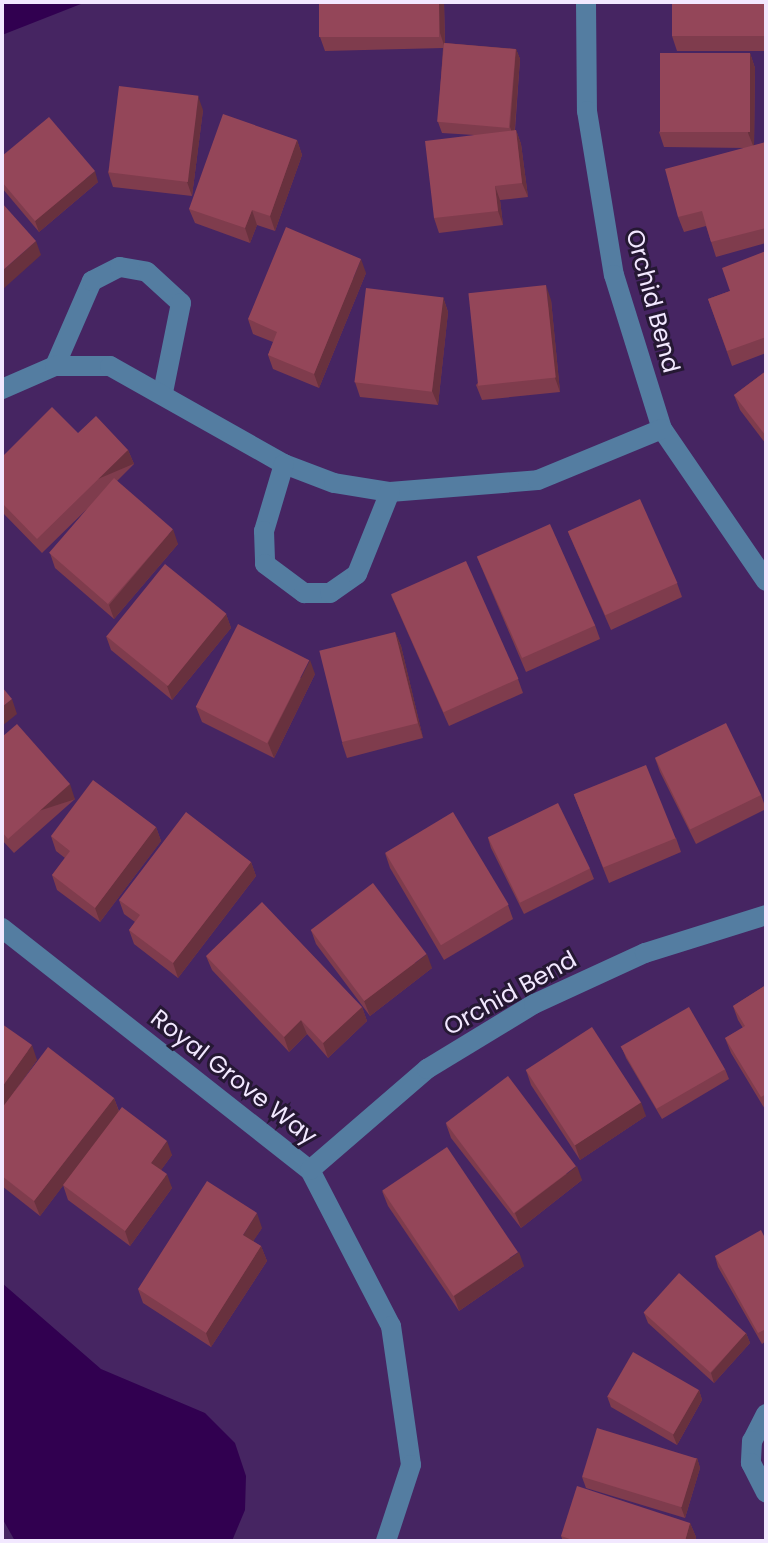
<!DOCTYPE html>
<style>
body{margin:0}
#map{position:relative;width:768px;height:1543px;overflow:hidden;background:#462562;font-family:Poppins,sans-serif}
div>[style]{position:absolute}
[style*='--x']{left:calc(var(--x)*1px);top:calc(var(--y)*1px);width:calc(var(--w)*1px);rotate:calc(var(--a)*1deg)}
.water>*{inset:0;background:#310050}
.minor>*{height:20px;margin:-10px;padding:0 10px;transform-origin:10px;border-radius:10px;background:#547da1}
.wall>*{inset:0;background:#7f3c4d}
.shaded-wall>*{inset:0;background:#68313e;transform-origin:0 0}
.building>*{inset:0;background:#944659;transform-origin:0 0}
span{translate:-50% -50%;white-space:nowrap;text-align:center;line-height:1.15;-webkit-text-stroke:6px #251833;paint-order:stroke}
.street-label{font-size:24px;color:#f2e8ff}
.frame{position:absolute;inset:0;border:4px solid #f2e8ff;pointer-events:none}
</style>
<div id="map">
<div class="water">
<div style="clip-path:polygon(2px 2px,86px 2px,2px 35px)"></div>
<div style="clip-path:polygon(2px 1283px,101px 1369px,205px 1413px,235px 1443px,246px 1476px,245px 1510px,232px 1541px,15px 1541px,2px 1518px)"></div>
</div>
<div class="minor">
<div style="--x:586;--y:2;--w:109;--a:89.5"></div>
<div style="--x:587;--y:111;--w:166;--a:80.7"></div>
<div style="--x:614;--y:275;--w:161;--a:72.7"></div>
<div style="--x:662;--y:429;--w:184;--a:55.6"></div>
<div style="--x:55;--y:366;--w:93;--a:-66.5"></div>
<div style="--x:92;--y:281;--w:31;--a:-27"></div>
<div style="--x:120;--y:267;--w:27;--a:10"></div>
<div style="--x:147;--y:272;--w:46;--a:42.4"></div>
<div style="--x:181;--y:303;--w:91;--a:101.4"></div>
<div style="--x:2;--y:389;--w:58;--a:-23.5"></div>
<div style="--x:55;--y:366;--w:55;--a:0"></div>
<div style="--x:110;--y:366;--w:200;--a:29.4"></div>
<div style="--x:284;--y:464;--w:53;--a:20.8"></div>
<div style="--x:334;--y:483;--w:57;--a:9.1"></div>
<div style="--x:390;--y:492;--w:148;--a:-4.6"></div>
<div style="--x:538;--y:480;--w:134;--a:-22.4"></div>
<div style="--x:284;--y:464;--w:70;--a:106.6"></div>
<div style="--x:264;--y:531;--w:33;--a:88"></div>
<div style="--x:265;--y:564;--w:49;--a:36.6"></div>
<div style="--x:304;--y:593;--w:26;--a:0"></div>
<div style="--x:330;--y:593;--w:33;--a:-35"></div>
<div style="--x:357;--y:574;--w:88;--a:-68.1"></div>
<div style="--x:2;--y:928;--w:392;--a:38.2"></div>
<div style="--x:310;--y:1170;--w:176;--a:62.6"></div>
<div style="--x:391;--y:1326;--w:140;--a:81.8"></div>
<div style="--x:411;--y:1465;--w:80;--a:108.2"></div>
<div style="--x:310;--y:1170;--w:155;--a:-40.8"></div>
<div style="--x:427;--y:1069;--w:125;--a:-31.3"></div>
<div style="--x:534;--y:1004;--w:122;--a:-24.7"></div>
<div style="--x:645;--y:953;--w:127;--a:-17.4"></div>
<div style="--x:766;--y:1414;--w:30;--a:117"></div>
<div style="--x:752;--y:1441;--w:22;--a:93"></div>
<div style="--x:751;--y:1463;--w:33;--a:63"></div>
</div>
<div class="wall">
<div style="clip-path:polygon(444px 2px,445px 43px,516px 49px,520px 59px,515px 130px,516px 130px,521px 144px,528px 197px,500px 200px,503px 225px,439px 233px,434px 218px,474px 135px,442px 133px,438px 122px,443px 48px,325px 51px,320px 37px)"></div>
<div style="clip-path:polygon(766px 2px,766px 51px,677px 51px,672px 36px)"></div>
<div style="clip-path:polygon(750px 53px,755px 68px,754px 146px,766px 142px,766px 243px,716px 257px,706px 226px,684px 232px,678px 217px,746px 148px,664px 147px,659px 132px)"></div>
<div style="clip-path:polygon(203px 110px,192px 196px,113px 187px,108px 172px)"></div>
<div style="clip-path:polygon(297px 140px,302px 155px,275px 231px,257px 225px,250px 243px,195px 223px,189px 209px)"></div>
<div style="clip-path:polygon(2px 156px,98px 182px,39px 232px,2px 188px)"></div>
<div style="clip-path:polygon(766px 251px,766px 353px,732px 366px,708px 299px,730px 291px)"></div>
<div style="clip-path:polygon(366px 273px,319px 388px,273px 369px,268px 355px,273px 342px,253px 334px,248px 319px)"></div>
<div style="clip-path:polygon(443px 297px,448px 312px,438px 405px,360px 397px,355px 382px)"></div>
<div style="clip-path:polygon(551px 300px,560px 392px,482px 400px,476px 385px)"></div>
<div style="clip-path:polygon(766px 371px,766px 444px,740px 410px,734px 395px)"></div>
<div style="clip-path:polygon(78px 433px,128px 450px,134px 464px,117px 481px,178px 544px,114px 619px,55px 568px,50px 553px,87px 509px,42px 553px,2px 512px,2px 457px)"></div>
<div style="clip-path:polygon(568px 532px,677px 583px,682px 597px,611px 630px)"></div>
<div style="clip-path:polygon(477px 557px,595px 625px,600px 639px,526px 672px)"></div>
<div style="clip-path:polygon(391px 595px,518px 679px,523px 693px,449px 726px)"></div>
<div style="clip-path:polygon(226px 614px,231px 628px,172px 700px,111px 650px,106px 636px)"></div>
<div style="clip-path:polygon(395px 632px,401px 646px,423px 738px,347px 758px,342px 743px)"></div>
<div style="clip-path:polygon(315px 674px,274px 758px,202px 722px,196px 707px)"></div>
<div style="clip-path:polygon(2px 737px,75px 799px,14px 853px,2px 840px)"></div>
<div style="clip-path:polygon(655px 758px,761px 795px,766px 809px,696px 844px,660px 772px)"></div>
<div style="clip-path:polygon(574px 795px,676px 838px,681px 852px,609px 883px)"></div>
<div style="clip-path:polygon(156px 827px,161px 841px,100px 922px,57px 890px,52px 875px,65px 858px,56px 851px,51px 836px)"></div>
<div style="clip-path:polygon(488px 838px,590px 869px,594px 879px,524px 914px,491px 848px)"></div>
<div style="clip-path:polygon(385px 853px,508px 905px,513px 919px,444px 960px,390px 868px)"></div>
<div style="clip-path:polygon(251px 862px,256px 876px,178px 978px,134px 944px,129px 930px,135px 922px,124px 914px,119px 900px)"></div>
<div style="clip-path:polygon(311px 930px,432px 968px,370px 1016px,316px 944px)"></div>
<div style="clip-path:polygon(206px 956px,362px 1007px,367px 1021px,328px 1058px,307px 1034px,289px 1052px,212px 970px)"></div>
<div style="clip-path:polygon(766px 985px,766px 1111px,731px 1053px,725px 1038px,743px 1028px,738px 1020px,733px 1006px)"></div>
<div style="clip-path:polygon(2px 1024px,37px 1060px,15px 1091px,114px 1098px,119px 1111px,172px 1155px,161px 1170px,172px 1188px,130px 1246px,68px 1200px,63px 1185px,74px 1171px,40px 1216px,2px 1186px)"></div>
<div style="clip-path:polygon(622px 1048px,725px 1069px,729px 1079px,662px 1119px,626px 1058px)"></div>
<div style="clip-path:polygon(526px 1070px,646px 1116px,580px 1160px,531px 1085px)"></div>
<div style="clip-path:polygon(446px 1124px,582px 1180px,521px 1228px,451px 1138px)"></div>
<div style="clip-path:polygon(382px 1191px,524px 1266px,459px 1311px,388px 1206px)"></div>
<div style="clip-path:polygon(262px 1228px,253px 1241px,261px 1246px,267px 1261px,211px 1347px,143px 1303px,138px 1289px)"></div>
<div style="clip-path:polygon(766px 1240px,766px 1341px,762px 1344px,718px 1267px,715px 1256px)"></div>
<div style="clip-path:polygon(644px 1313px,746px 1333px,750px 1343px,714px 1383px,648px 1323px)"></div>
<div style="clip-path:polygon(699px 1390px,702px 1400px,677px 1445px,611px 1407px,607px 1396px)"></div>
<div style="clip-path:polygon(697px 1458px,700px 1468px,685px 1518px,586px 1488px,582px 1477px)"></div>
<div style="clip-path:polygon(690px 1523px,696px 1537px,695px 1541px,563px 1541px,561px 1536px)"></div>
</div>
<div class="shaded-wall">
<div style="clip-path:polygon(439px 2px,444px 2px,445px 48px,440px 33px)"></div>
<div style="clip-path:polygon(764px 2px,766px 2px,766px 42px,764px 36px)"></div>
<div style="clip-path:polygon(516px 49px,520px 59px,514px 138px,510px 127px)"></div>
<div style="clip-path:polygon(750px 53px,755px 68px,754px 148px,748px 133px)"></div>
<div style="clip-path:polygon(198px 96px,203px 110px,192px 196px,187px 182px)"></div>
<div style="clip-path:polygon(516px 130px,521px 144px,528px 197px,522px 183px)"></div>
<div style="clip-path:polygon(297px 140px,302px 155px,275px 231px,270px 216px)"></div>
<div style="clip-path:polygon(95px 171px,98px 182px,39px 232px,35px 221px)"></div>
<div style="clip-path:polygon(495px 186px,500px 200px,503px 225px,498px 211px)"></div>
<div style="clip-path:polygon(252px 210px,257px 225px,250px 243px,245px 228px)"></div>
<div style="clip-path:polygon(36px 241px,41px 255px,2px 290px,2px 271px)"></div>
<div style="clip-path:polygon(361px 259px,366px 273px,319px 388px,314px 374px)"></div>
<div style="clip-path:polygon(546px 285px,551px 300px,560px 392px,555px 378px)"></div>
<div style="clip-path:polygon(443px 297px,448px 312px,438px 405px,432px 391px)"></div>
<div style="left:128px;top:450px;width:15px;height:127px;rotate:67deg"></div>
<div style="clip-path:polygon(173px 529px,178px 544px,114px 619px,109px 605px)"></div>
<div style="clip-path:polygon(226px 614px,231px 628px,172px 700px,167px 686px)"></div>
<div style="clip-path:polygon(395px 632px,401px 646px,423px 738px,418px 723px)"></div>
<div style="clip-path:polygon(310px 660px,315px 674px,274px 758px,268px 743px)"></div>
<div style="clip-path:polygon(12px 699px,17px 714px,2px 726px,2px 707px)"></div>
<div style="left:70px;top:784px;width:16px;height:83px;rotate:72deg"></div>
<div style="clip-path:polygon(156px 827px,161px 841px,100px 922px,95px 908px)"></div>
<div style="clip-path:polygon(251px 862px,256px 876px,178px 978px,173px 963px)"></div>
<div style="clip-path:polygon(427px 954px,432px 968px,370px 1016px,364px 1001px)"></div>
<div style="clip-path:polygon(362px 1007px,367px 1021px,328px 1058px,323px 1043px)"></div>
<div style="clip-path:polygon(301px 1020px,307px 1034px,289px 1052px,284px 1037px)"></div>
<div style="clip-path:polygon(32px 1045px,37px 1060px,2px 1109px,2px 1087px)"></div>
<div style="clip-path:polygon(114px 1098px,119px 1112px,40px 1216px,34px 1201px)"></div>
<div style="clip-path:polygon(641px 1102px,646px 1116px,580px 1160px,575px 1145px)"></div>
<div style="clip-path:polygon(167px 1141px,172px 1155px,156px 1177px,151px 1163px)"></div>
<div style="clip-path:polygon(577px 1166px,582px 1180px,521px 1228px,515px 1213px)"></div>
<div style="clip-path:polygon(167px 1174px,172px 1188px,130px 1246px,125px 1231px)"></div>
<div style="clip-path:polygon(257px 1213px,262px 1228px,248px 1249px,243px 1235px)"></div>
<div style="clip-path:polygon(261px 1246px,267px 1261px,211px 1347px,206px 1333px)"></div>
<div style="clip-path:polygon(519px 1252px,524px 1266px,459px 1311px,454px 1296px)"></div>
<div style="clip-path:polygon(746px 1333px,750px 1343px,714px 1383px,711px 1373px)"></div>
<div style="clip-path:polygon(699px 1390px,702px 1400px,677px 1445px,673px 1435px)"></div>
<div style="clip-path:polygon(697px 1458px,700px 1468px,685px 1518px,681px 1507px)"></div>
<div style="clip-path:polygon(690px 1523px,696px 1537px,695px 1541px,685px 1541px)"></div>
</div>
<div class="building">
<div style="left:319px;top:2px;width:120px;height:35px"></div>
<div style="left:672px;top:2px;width:92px;height:34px"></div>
<div style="left:444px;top:43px;width:72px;height:79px;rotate:5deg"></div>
<div style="left:660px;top:53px;width:90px;height:79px"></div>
<div style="left:119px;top:86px;width:80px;height:87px;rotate:7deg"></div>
<div style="clip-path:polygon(223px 114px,297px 140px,270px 216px,252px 210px,245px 228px,189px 209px)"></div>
<div style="clip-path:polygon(49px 117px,95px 171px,35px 221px,2px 182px,2px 156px)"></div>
<div style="clip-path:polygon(516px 130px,522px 183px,495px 186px,498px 211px,434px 218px,425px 141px)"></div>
<div style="clip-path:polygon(766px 142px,766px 228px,711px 242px,702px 211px,678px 217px,665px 169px)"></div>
<div style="clip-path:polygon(2px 203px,36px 241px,2px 271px)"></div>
<div style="clip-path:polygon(286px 227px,361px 259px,314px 374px,268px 355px,277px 332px,248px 319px)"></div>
<div style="clip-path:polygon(766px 251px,766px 337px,727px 351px,708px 299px,730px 291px,722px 268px)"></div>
<div style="left:546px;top:285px;width:93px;height:78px;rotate:84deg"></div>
<div style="left:366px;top:288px;width:78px;height:95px;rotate:7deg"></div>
<div style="clip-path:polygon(766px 371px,766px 436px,734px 395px)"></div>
<div style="clip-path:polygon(52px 407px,78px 433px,96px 416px,128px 450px,37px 539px,2px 503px,2px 457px)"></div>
<div style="left:114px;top:478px;width:78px;height:99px;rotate:41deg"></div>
<div style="left:640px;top:499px;width:92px;height:79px;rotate:66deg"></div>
<div style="left:550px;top:524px;width:111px;height:80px;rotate:66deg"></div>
<div style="left:466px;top:561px;width:129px;height:82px;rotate:66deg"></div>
<div style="left:165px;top:564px;width:79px;height:93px;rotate:39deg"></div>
<div style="left:238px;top:624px;width:80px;height:93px;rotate:27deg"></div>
<div style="left:395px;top:632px;width:94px;height:78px;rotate:76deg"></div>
<div style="clip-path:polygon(2px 687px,12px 699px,2px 707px)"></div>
<div style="left:726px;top:723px;width:80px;height:79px;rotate:64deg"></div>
<div style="clip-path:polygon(17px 724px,70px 784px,8px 839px,2px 832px,2px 737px)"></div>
<div style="left:646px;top:765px;width:79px;height:78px;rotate:68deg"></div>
<div style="clip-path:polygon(93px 780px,156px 827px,95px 908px,52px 875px,70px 851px,51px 836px)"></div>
<div style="left:558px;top:803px;width:73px;height:78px;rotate:64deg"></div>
<div style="clip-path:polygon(186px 812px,251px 862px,173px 963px,129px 930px,140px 915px,119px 900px)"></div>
<div style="left:453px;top:812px;width:108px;height:79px;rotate:59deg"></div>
<div style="left:373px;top:883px;width:89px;height:78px;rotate:53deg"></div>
<div style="clip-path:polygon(262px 902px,362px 1007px,323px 1043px,301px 1020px,284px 1037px,206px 956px)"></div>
<div style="clip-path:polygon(766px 985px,766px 1094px,761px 1097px,725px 1038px,745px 1026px,733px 1006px)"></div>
<div style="left:689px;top:1007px;width:72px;height:79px;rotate:60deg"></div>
<div style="clip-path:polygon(2px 1024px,32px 1045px,2px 1087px)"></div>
<div style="left:592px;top:1027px;width:90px;height:79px;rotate:57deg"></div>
<div style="clip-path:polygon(48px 1047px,114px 1098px,34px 1201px,2px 1176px,2px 1108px)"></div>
<div style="left:508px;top:1076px;width:113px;height:78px;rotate:53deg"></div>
<div style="clip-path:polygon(122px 1107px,167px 1141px,151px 1163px,167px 1174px,125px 1231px,63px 1185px)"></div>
<div style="left:447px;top:1147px;width:127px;height:78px;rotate:56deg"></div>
<div style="clip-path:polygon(207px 1181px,257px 1213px,243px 1235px,261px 1246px,206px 1333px,138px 1289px)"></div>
<div style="clip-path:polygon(761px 1230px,766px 1240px,766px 1329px,758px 1333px,715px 1256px)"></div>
<div style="left:679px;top:1273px;width:90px;height:53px;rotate:42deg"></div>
<div style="left:633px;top:1352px;width:76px;height:51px;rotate:30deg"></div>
<div style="left:597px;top:1428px;width:104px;height:51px;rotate:17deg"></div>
<div style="clip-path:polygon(577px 1486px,690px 1523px,685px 1541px,576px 1541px,561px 1536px)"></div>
</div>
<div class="street-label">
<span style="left:653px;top:301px;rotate:75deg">Orchid Bend</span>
<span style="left:510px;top:993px;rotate:-29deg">Orchid Bend</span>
<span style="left:234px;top:1077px;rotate:38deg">Royal Grove Way</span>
</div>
<div class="frame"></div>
</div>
